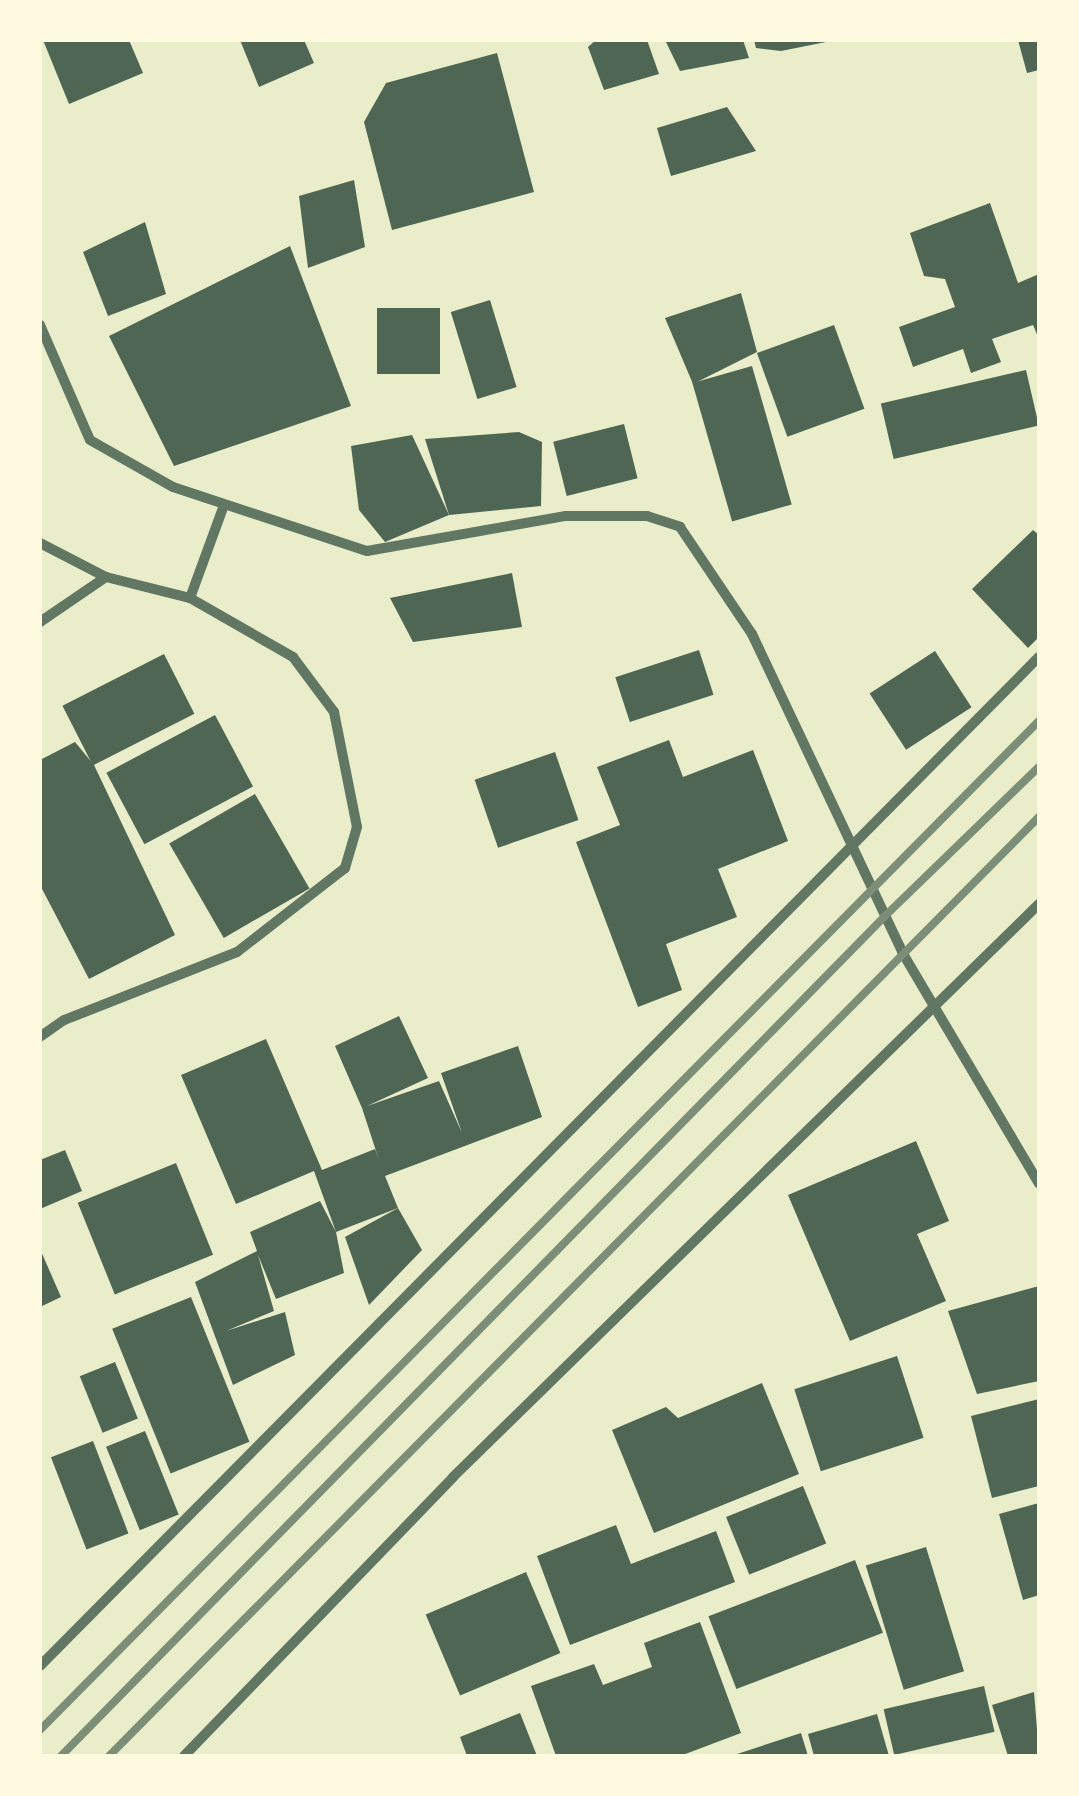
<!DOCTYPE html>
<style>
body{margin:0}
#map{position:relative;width:1079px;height:1796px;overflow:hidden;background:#e9edc9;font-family:Cabin,sans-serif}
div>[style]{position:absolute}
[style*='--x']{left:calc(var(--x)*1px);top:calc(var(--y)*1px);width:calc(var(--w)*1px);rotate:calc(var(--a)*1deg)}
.building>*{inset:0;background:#4f6655;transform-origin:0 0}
.minor>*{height:10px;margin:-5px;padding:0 5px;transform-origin:5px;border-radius:5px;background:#617663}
.rail>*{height:8px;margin:-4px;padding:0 4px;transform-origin:4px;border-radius:4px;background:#7c8e77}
span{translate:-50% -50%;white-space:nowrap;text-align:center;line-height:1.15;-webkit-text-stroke:10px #fefae0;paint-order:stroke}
.frame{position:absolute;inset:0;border:42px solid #fefae0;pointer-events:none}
</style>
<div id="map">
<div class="building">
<div style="clip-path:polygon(43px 40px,129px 40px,143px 73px,69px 104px)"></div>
<div style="clip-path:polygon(240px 40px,304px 40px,314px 63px,259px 87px)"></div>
<div style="clip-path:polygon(596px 40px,647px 40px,659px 74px,604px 90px,588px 47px)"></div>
<div style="clip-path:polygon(665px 40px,743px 40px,749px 58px,680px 71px)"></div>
<div style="clip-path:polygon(754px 40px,825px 40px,826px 42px,781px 51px,756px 48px)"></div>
<div style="clip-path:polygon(1018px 40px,1039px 40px,1039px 70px,1027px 73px)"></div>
<div style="clip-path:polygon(497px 53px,534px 192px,392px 230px,364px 122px,386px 83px)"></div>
<div style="clip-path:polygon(727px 107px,756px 151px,671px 176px,657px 128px)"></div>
<div style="clip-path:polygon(354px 180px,365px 247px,308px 268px,299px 196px)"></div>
<div style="clip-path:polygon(990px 203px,1018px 283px,1039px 274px,1039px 339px,1033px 325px,992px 339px,1001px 362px,971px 373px,963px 349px,913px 367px,899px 327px,955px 307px,945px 279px,924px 276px,910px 233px)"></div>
<div style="clip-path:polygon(145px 222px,166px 294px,108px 316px,83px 252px)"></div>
<div style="clip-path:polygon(290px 246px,351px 406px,174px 466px,109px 336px)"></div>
<div style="clip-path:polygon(741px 293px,757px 352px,693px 384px,665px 318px)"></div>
<div style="left:490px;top:300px;width:91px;height:41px;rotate:73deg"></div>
<div style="left:440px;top:308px;width:66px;height:63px;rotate:90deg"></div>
<div style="left:834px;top:325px;width:89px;height:82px;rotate:70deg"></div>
<div style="left:752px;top:366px;width:144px;height:62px;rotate:74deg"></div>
<div style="left:1026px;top:370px;width:57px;height:149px;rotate:77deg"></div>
<div style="left:624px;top:424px;width:56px;height:73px;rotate:76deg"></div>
<div style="clip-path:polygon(519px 432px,542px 442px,541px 506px,449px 515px,425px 439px)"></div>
<div style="clip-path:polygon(412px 435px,449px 515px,385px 542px,359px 510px,351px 446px)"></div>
<div style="clip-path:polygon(1033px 530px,1039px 535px,1039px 637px,1028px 648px,972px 589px)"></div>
<div style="clip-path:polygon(512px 573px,522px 627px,413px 642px,390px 598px)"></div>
<div style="left:699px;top:650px;width:47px;height:88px;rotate:72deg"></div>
<div style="left:935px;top:651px;width:67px;height:78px;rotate:57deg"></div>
<div style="left:164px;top:654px;width:67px;height:114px;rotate:63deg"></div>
<div style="left:215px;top:715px;width:81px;height:123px;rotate:62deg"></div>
<div style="clip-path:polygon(669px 740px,683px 777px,753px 750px,788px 841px,718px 869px,737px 917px,666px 944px,682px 990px,638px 1007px,576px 842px,620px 825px,597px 767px)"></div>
<div style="clip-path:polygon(75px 742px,94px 765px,175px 935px,89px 979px,40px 885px,40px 760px)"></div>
<div style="left:555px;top:752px;width:72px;height:85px;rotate:71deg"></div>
<div style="left:255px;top:794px;width:109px;height:99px;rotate:60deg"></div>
<div style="clip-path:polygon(399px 1016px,428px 1078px,367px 1106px,439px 1081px,462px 1133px,441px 1073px,518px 1046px,542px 1117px,385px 1176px,398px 1208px,336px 1232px,344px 1273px,276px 1299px,258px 1255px,274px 1311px,226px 1331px,285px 1312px,295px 1355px,233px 1385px,195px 1282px,257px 1251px,250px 1232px,320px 1201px,336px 1232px,314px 1171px,236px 1204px,181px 1075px,266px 1039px,322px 1170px,375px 1149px,379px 1160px,362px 1108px,335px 1046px)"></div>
<div style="clip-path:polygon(916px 1141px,949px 1221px,917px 1234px,946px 1301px,850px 1341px,788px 1195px)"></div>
<div style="clip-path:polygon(65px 1150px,82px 1191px,40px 1209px,40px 1160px)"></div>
<div style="left:176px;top:1163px;width:99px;height:106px;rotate:68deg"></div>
<div style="clip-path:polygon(398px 1208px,422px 1250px,369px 1305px,345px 1237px)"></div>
<div style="clip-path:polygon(40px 1249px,61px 1297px,40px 1307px)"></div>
<div style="clip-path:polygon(1039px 1286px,1039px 1381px,977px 1394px,948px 1311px)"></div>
<div style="left:191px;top:1297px;width:156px;height:85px;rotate:68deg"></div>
<div style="left:897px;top:1356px;width:86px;height:108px;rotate:72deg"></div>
<div style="left:115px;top:1362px;width:61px;height:38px;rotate:68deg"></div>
<div style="clip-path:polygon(762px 1383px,799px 1474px,654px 1533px,612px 1430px,666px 1407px,678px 1418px)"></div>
<div style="clip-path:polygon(1039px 1399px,1039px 1486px,992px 1498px,971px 1416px)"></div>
<div style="left:145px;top:1431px;width:90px;height:42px;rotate:68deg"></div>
<div style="left:93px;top:1441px;width:99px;height:45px;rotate:69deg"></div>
<div style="left:803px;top:1486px;width:62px;height:83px;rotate:68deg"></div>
<div style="clip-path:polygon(1039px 1503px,1039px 1595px,1023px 1600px,999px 1514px)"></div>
<div style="clip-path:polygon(616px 1525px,631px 1564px,716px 1531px,735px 1582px,570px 1645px,537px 1556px)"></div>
<div style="left:926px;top:1547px;width:130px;height:63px;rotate:73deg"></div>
<div style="left:855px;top:1560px;width:78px;height:157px;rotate:69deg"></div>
<div style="left:526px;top:1572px;width:88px;height:109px;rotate:67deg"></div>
<div style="clip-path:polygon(700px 1622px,741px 1733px,680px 1756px,556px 1756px,531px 1686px,594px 1664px,603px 1685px,652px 1667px,644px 1643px)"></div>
<div style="left:984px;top:1686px;width:47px;height:103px;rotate:77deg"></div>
<div style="clip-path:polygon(1034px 1692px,1039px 1754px,1008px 1756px,992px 1705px)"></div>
<div style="clip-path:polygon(520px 1713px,537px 1756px,467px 1756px,460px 1737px)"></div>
<div style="clip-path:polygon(877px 1714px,889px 1756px,814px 1756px,808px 1734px)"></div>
<div style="clip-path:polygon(801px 1733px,808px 1756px,734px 1756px,734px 1755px)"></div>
</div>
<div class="minor">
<div style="--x:40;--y:325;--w:125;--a:66.5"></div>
<div style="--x:90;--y:440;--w:95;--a:29.5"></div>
<div style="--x:173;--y:487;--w:204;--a:18.3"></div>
<div style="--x:367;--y:551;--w:202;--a:-10"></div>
<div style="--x:566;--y:516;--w:81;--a:0"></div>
<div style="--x:647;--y:516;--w:35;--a:18"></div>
<div style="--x:680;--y:527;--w:129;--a:56.1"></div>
<div style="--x:752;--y:634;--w:352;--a:64.7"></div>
<div style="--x:902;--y:952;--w:269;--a:59.4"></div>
<div style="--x:40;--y:543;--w:74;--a:27.3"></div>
<div style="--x:106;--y:577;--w:87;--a:14"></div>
<div style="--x:190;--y:598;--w:119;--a:29.8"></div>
<div style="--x:293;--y:657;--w:69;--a:53.3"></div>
<div style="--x:334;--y:712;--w:117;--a:78.7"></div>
<div style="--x:357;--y:827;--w:43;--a:106.3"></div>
<div style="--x:345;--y:868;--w:137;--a:142.1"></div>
<div style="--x:237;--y:952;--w:186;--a:158.5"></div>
<div style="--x:64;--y:1020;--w:29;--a:145"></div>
<div style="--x:190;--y:598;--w:99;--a:-69.9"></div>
<div style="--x:40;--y:622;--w:80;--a:-34.3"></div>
<div style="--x:40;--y:1666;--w:1420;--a:-45.29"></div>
<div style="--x:184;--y:1756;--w:388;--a:-46"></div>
<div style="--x:453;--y:1477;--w:820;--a:-44.36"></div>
</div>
<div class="rail">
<div style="--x:40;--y:1730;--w:1420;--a:-45.29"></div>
<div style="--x:61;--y:1756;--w:1175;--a:-45.55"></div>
<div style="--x:884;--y:917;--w:216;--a:-44.1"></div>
<div style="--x:109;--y:1756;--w:1322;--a:-45.28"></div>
</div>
<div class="frame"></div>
</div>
